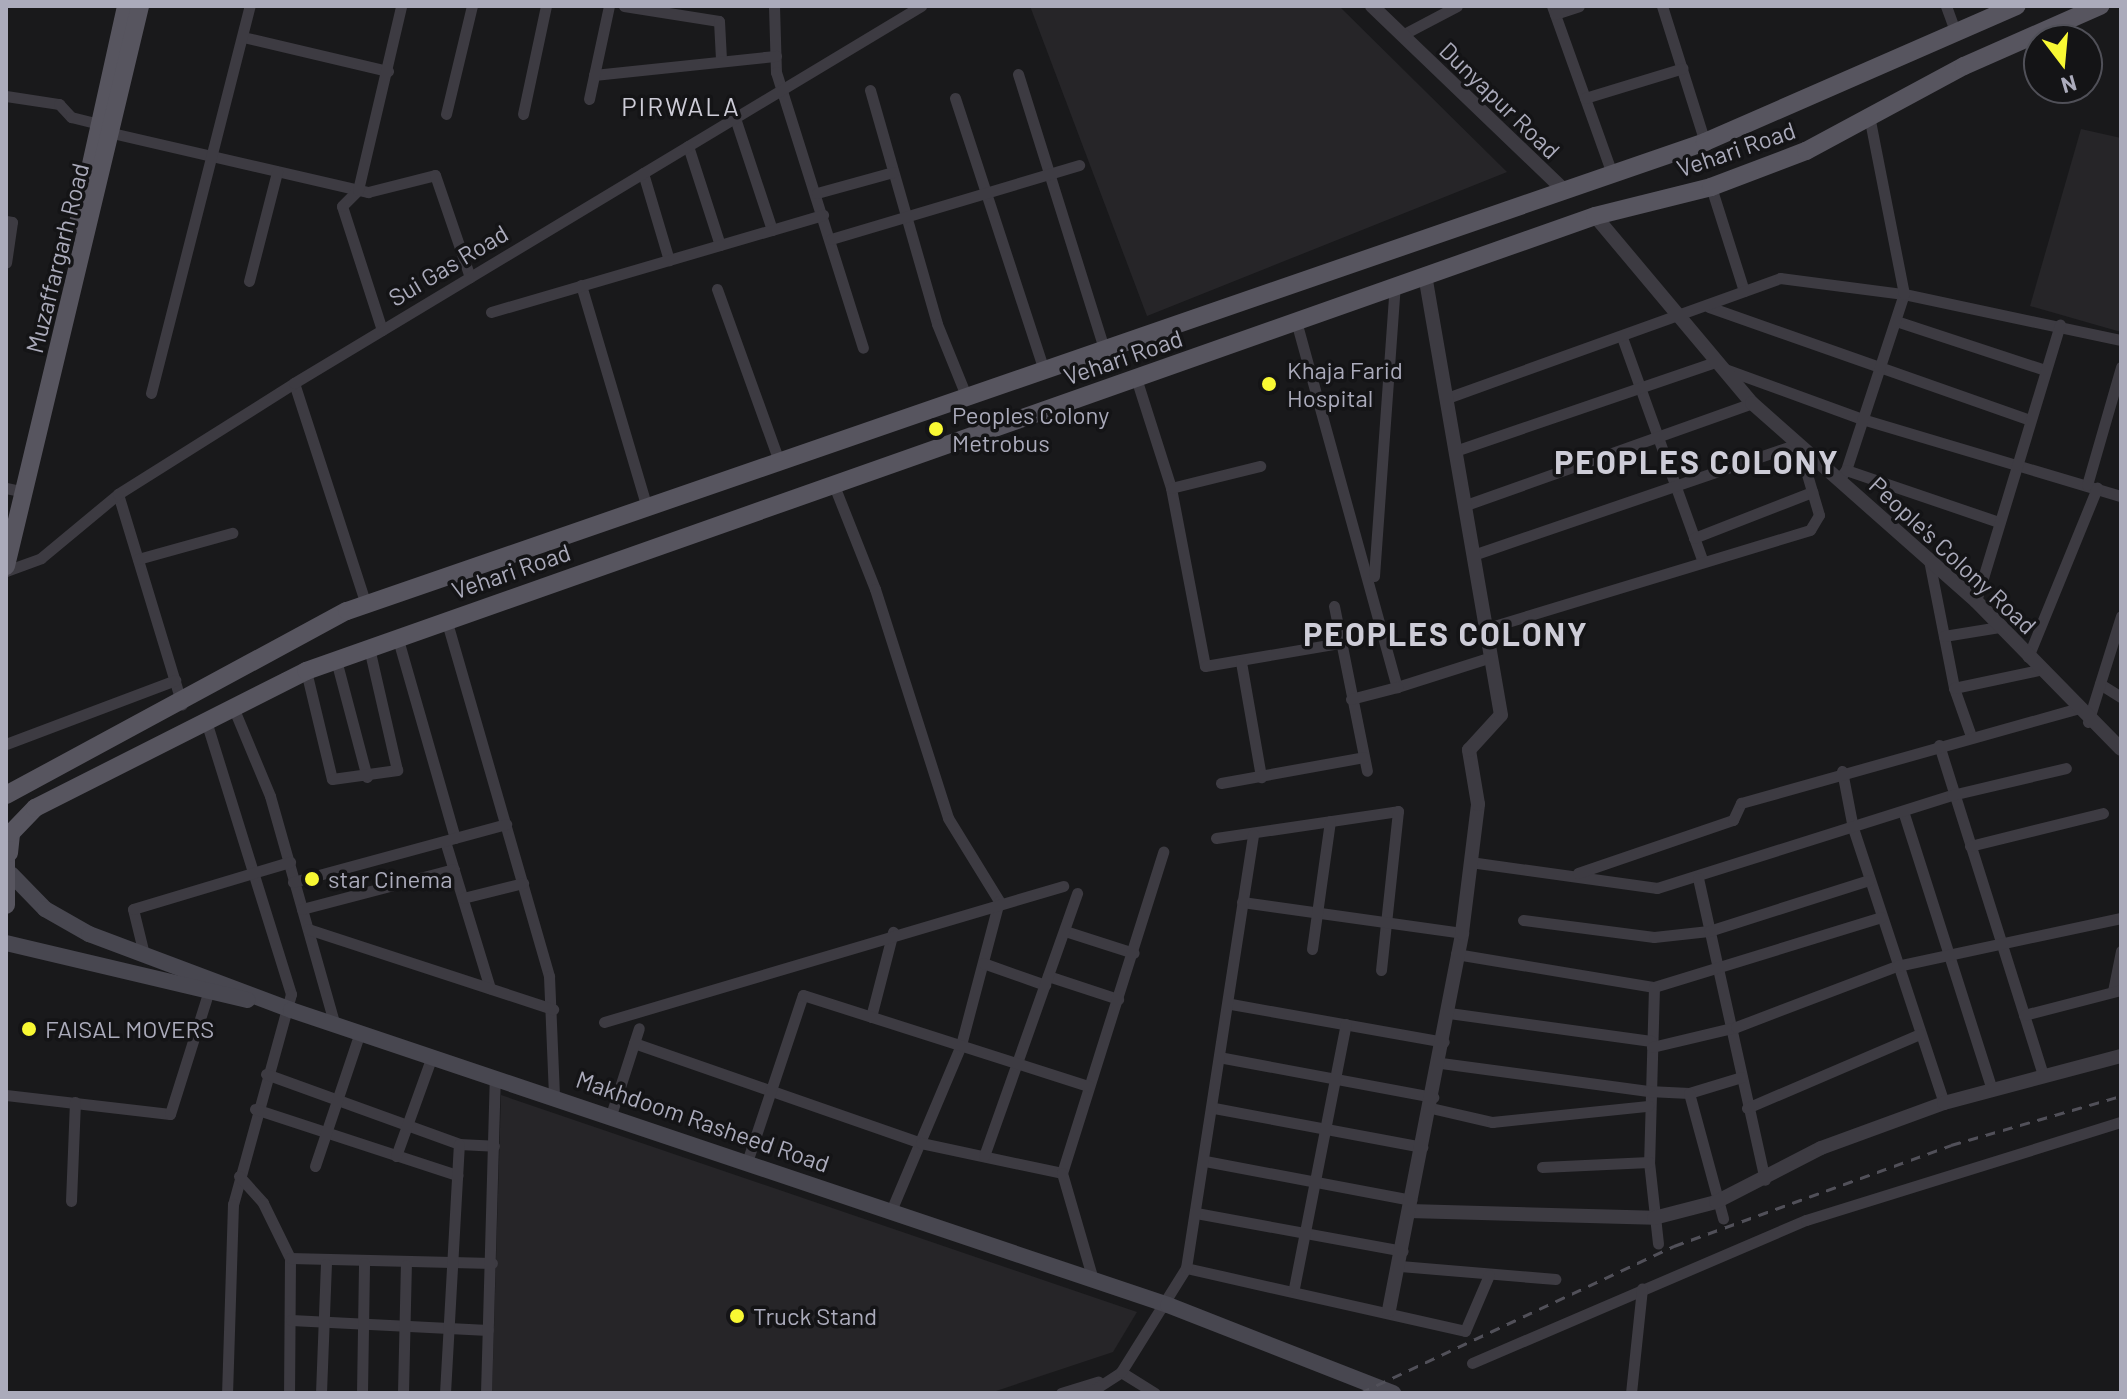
<!DOCTYPE html>
<style>
body{margin:0}
#map{position:relative;width:2127px;height:1399px;overflow:hidden;background:#19191b;font-family:Barlow,sans-serif}
div>[style]{position:absolute}
[style*='--x']{left:calc(var(--x)*1px);top:calc(var(--y)*1px);width:calc(var(--w)*1px);rotate:calc(var(--a)*1deg)}
.built>*{inset:0;background:#262528}
.minor>*{height:11px;margin:-5.5px;padding:0 5.5px;transform-origin:5.5px;border-radius:5.5px;background:#3d3b42}
.tertiary>*{height:14px;margin:-7px;padding:0 7px;transform-origin:7px;border-radius:7px;background:#3d3b42}
.secondary>*{height:16px;margin:-8px;padding:0 8px;transform-origin:8px;border-radius:8px;background:#484750}
.primary>*{height:18px;margin:-9px;padding:0 9px;transform-origin:9px;border-radius:9px;background:#57555f}
.rail>*{height:3px;margin-top:-1.5px;transform-origin:0;background:repeating-linear-gradient(90deg,#515059 0 10px,transparent 0 18px)}
.dots>*{width:22px;height:22px;translate:-50% -50%;box-sizing:border-box;border:4px solid #141416;border-radius:50%}
span{translate:-50% -50%;white-space:nowrap;text-align:center;line-height:1.15;-webkit-text-stroke:7px #141416;paint-order:stroke}
.street-label{font-size:24px;color:#ababbb}
.poi-label{font-size:24px;color:#ababbb}
.left{translate:0 -50%;text-align:left}
.neighbourhood-label{font-size:26px;color:#cdccd7;letter-spacing:2px}
.district-label{font-size:32px;color:#cdccd7;font-weight:700;letter-spacing:2px}
.frame{position:absolute;inset:0;border:8px solid #ababbb;pointer-events:none}
.north{position:absolute;left:2023px;top:24px;width:80px;height:80px;box-sizing:border-box;background:#141416;border:2px solid #505058;border-radius:50%;rotate:164deg;font-size:22px;font-weight:700;line-height:32px;text-align:center;color:#ababbb}
.north::after{content:'';display:block;margin:auto;width:28px;height:36px;background:#f8f833;clip-path:polygon(50% 0,100% 100%,50% 72%,0 100%)}
</style>
<div id="map">
<div class="built">
<div style="clip-path:polygon(1030px 6px,1339px 6px,1507px 172px,1147px 316px)"></div>
<div style="clip-path:polygon(2081px 129px,2121px 138px,2121px 332px,2030px 306px)"></div>
<div style="clip-path:polygon(501px 1095px,1137px 1312px,1113px 1352px,990px 1393px,492px 1393px)"></div>
</div>
<div class="minor">
<div style="--x:624;--y:6;--w:96;--a:9"></div>
<div style="--x:719;--y:21;--w:37;--a:87"></div>
<div style="--x:774;--y:6;--w:66;--a:88.3"></div>
<div style="--x:776;--y:72;--w:289;--a:72.5"></div>
<div style="--x:1552;--y:6;--w:178;--a:70.3"></div>
<div style="--x:1662;--y:6;--w:143;--a:72.5"></div>
<div style="--x:1946;--y:6;--w:27;--a:70"></div>
<div style="--x:1555;--y:14;--w:25;--a:-18"></div>
<div style="--x:1402;--y:35;--w:62;--a:-27.8"></div>
<div style="--x:243;--y:37;--w:149;--a:13.2"></div>
<div style="--x:1018;--y:74;--w:288;--a:72.6"></div>
<div style="--x:594;--y:75;--w:183;--a:-6"></div>
<div style="--x:870;--y:90;--w:243;--a:74"></div>
<div style="--x:937;--y:324;--w:74;--a:67.9"></div>
<div style="--x:6;--y:96;--w:54;--a:8.6"></div>
<div style="--x:59;--y:104;--w:18;--a:47"></div>
<div style="--x:71;--y:117;--w:29;--a:14"></div>
<div style="--x:955;--y:98;--w:284;--a:71.9"></div>
<div style="--x:1585;--y:98;--w:102;--a:-17"></div>
<div style="--x:589;--y:99;--w:95;--a:-77.9"></div>
<div style="--x:446;--y:114;--w:111;--a:-76.5"></div>
<div style="--x:523;--y:114;--w:110;--a:-78"></div>
<div style="--x:735;--y:118;--w:118;--a:71.7"></div>
<div style="--x:112;--y:133;--w:263;--a:13"></div>
<div style="--x:368;--y:192;--w:69;--a:-14.2"></div>
<div style="--x:435;--y:175;--w:108;--a:71.1"></div>
<div style="--x:688;--y:146;--w:104;--a:72.1"></div>
<div style="--x:643;--y:173;--w:91;--a:73.4"></div>
<div style="--x:1711;--y:187;--w:109;--a:72.4"></div>
<div style="--x:817;--y:193;--w:79;--a:-15.4"></div>
<div style="--x:6;--y:221;--w:6;--a:9"></div>
<div style="--x:12;--y:222;--w:41;--a:98.3"></div>
<div style="--x:831;--y:239;--w:259;--a:-16.6"></div>
<div style="--x:249;--y:281;--w:113;--a:-75.6"></div>
<div style="--x:581;--y:285;--w:233;--a:73.5"></div>
<div style="--x:717;--y:289;--w:183;--a:70.2"></div>
<div style="--x:1709;--y:307;--w:340;--a:19.4"></div>
<div style="--x:491;--y:312;--w:346;--a:-16.3"></div>
<div style="--x:1296;--y:321;--w:380;--a:74.6"></div>
<div style="--x:1397;--y:687;--w:99;--a:-17.7"></div>
<div style="--x:1896;--y:321;--w:157;--a:18.2"></div>
<div style="--x:382;--y:330;--w:130;--a:-107.9"></div>
<div style="--x:342;--y:206;--w:23;--a:-45"></div>
<div style="--x:358;--y:190;--w:189;--a:-76.8"></div>
<div style="--x:1623;--y:340;--w:234;--a:70.2"></div>
<div style="--x:1722;--y:368;--w:149;--a:20"></div>
<div style="--x:1862;--y:419;--w:270;--a:16.6"></div>
<div style="--x:1136;--y:378;--w:115;--a:72.3"></div>
<div style="--x:1171;--y:488;--w:181;--a:79.2"></div>
<div style="--x:1205;--y:666;--w:136;--a:-9.7"></div>
<div style="--x:294;--y:383;--w:233;--a:72"></div>
<div style="--x:151;--y:393;--w:399;--a:-75.7"></div>
<div style="--x:1447;--y:398;--w:354;--a:-19.8"></div>
<div style="--x:1780;--y:278;--w:125;--a:7.4"></div>
<div style="--x:1904;--y:294;--w:222;--a:12"></div>
<div style="--x:1455;--y:451;--w:275;--a:-18.9"></div>
<div style="--x:1846;--y:470;--w:185;--a:-71.8"></div>
<div style="--x:1904;--y:294;--w:182;--a:-101.1"></div>
<div style="--x:1842;--y:475;--w:6;--a:-51"></div>
<div style="--x:1846;--y:470;--w:162;--a:18.8"></div>
<div style="--x:833;--y:483;--w:114;--a:68.4"></div>
<div style="--x:875;--y:589;--w:240;--a:72.3"></div>
<div style="--x:948;--y:818;--w:97;--a:58.4"></div>
<div style="--x:999;--y:901;--w:149;--a:104.8"></div>
<div style="--x:961;--y:1045;--w:180;--a:112.9"></div>
<div style="--x:2087;--y:485;--w:123;--a:-73.9"></div>
<div style="--x:6;--y:488;--w:19;--a:12"></div>
<div style="--x:1171;--y:488;--w:92;--a:-13.9"></div>
<div style="--x:118;--y:494;--w:220;--a:73.1"></div>
<div style="--x:1466;--y:505;--w:304;--a:-19.6"></div>
<div style="--x:1694;--y:538;--w:127;--a:-21.3"></div>
<div style="--x:1476;--y:554;--w:340;--a:-18.9"></div>
<div style="--x:1798;--y:444;--w:74;--a:73.5"></div>
<div style="--x:1819;--y:515;--w:17;--a:121"></div>
<div style="--x:1810;--y:530;--w:338;--a:163.1"></div>
<div style="--x:138;--y:559;--w:98;--a:-15.5"></div>
<div style="--x:1929;--y:560;--w:130;--a:78.9"></div>
<div style="--x:1954;--y:688;--w:51;--a:70.5"></div>
<div style="--x:6;--y:571;--w:37;--a:-20"></div>
<div style="--x:41;--y:558;--w:100;--a:-39.7"></div>
<div style="--x:118;--y:494;--w:208;--a:-32.2"></div>
<div style="--x:294;--y:383;--w:732;--a:-31.02"></div>
<div style="--x:1374;--y:576;--w:292;--a:-85.9"></div>
<div style="--x:1976;--y:601;--w:289;--a:-73.1"></div>
<div style="--x:1334;--y:606;--w:168;--a:78.7"></div>
<div style="--x:446;--y:619;--w:372;--a:73.9"></div>
<div style="--x:549;--y:976;--w:119;--a:87.6"></div>
<div style="--x:397;--y:636;--w:210;--a:74"></div>
<div style="--x:1944;--y:636;--w:56;--a:-9.3"></div>
<div style="--x:2028;--y:657;--w:183;--a:-67.8"></div>
<div style="--x:336;--y:660;--w:121;--a:75.2"></div>
<div style="--x:1241;--y:662;--w:117;--a:80.1"></div>
<div style="--x:306;--y:671;--w:111;--a:76.5"></div>
<div style="--x:332;--y:779;--w:66;--a:-7.9"></div>
<div style="--x:397;--y:770;--w:125;--a:-102.9"></div>
<div style="--x:2100;--y:684;--w:25;--a:32"></div>
<div style="--x:1954;--y:688;--w:87;--a:-12"></div>
<div style="--x:1351;--y:699;--w:48;--a:-14.6"></div>
<div style="--x:233;--y:707;--w:96;--a:67.4"></div>
<div style="--x:270;--y:796;--w:238;--a:74.2"></div>
<div style="--x:206;--y:721;--w:286;--a:72.7"></div>
<div style="--x:291;--y:994;--w:218;--a:105.4"></div>
<div style="--x:233;--y:1204;--w:189;--a:91.8"></div>
<div style="--x:2088;--y:722;--w:111;--a:-72.7"></div>
<div style="--x:6;--y:744;--w:181;--a:-20.7"></div>
<div style="--x:1939;--y:745;--w:345;--a:72.5"></div>
<div style="--x:1842;--y:771;--w:58;--a:79.1"></div>
<div style="--x:1853;--y:828;--w:290;--a:71.7"></div>
<div style="--x:1221;--y:783;--w:145;--a:-10.3"></div>
<div style="--x:1904;--y:814;--w:289;--a:72.3"></div>
<div style="--x:1216;--y:838;--w:184;--a:-8.4"></div>
<div style="--x:1398;--y:811;--w:160;--a:96.1"></div>
<div style="--x:445;--y:841;--w:154;--a:73"></div>
<div style="--x:1970;--y:846;--w:137;--a:-13.9"></div>
<div style="--x:1470;--y:862;--w:189;--a:7.9"></div>
<div style="--x:1657;--y:888;--w:309;--a:-17.5"></div>
<div style="--x:1952;--y:795;--w:117;--a:-13.3"></div>
<div style="--x:1578;--y:873;--w:164;--a:-18.9"></div>
<div style="--x:1733;--y:820;--w:19;--a:-65"></div>
<div style="--x:1741;--y:803;--w:348;--a:-15.7"></div>
<div style="--x:1698;--y:878;--w:309;--a:77.5"></div>
<div style="--x:293;--y:882;--w:221;--a:-15.2"></div>
<div style="--x:463;--y:898;--w:62;--a:-14"></div>
<div style="--x:1242;--y:902;--w:222;--a:8"></div>
<div style="--x:302;--y:909;--w:157;--a:-14.7"></div>
<div style="--x:1523;--y:920;--w:132;--a:7.4"></div>
<div style="--x:1654;--y:937;--w:55;--a:-6.2"></div>
<div style="--x:1709;--y:931;--w:168;--a:-17.7"></div>
<div style="--x:308;--y:929;--w:258;--a:18.1"></div>
<div style="--x:1065;--y:931;--w:72;--a:17.7"></div>
<div style="--x:1312;--y:949;--w:129;--a:-82"></div>
<div style="--x:143;--y:950;--w:42;--a:-103.7"></div>
<div style="--x:133;--y:909;--w:164;--a:-16.7"></div>
<div style="--x:1456;--y:954;--w:201;--a:9.5"></div>
<div style="--x:1654;--y:987;--w:238;--a:-17.1"></div>
<div style="--x:983;--y:963;--w:66;--a:19.5"></div>
<div style="--x:1048;--y:976;--w:74;--a:18.2"></div>
<div style="--x:1654;--y:987;--w:175;--a:91.6"></div>
<div style="--x:1649;--y:1162;--w:82;--a:83.7"></div>
<div style="--x:2113;--y:991;--w:41;--a:-78.7"></div>
<div style="--x:1231;--y:1004;--w:216;--a:10.1"></div>
<div style="--x:1449;--y:1013;--w:204;--a:7.9"></div>
<div style="--x:2024;--y:1015;--w:100;--a:-14.5"></div>
<div style="--x:871;--y:1017;--w:88;--a:-75.5"></div>
<div style="--x:604;--y:1022;--w:479;--a:-16.5"></div>
<div style="--x:634;--y:1043;--w:304;--a:19.2"></div>
<div style="--x:921;--y:1143;--w:144;--a:12"></div>
<div style="--x:1062;--y:1173;--w:337;--a:-72.5"></div>
<div style="--x:1652;--y:1047;--w:86;--a:-13.4"></div>
<div style="--x:1736;--y:1027;--w:172;--a:-20.8"></div>
<div style="--x:1897;--y:966;--w:229;--a:-12.1"></div>
<div style="--x:1224;--y:1058;--w:213;--a:10.6"></div>
<div style="--x:1441;--y:1063;--w:209;--a:7.7"></div>
<div style="--x:1648;--y:1091;--w:41;--a:2.8"></div>
<div style="--x:1689;--y:1093;--w:55;--a:-16.8"></div>
<div style="--x:266;--y:1074;--w:205;--a:19.9"></div>
<div style="--x:459;--y:1144;--w:35;--a:3"></div>
<div style="--x:1689;--y:1093;--w:130;--a:74.8"></div>
<div style="--x:6;--y:1095;--w:165;--a:6.6"></div>
<div style="--x:170;--y:1114;--w:130;--a:-72.5"></div>
<div style="--x:1214;--y:1108;--w:212;--a:10.6"></div>
<div style="--x:1431;--y:1108;--w:63;--a:12.9"></div>
<div style="--x:1492;--y:1122;--w:157;--a:-5.9"></div>
<div style="--x:1747;--y:1108;--w:188;--a:-23.2"></div>
<div style="--x:255;--y:1109;--w:213;--a:18.1"></div>
<div style="--x:611;--y:1115;--w:91;--a:-72.2"></div>
<div style="--x:396;--y:1156;--w:106;--a:-70.2"></div>
<div style="--x:984;--y:1156;--w:279;--a:-70.5"></div>
<div style="--x:1205;--y:1161;--w:210;--a:10.7"></div>
<div style="--x:747;--y:1162;--w:176;--a:-71.5"></div>
<div style="--x:803;--y:995;--w:300;--a:17.7"></div>
<div style="--x:315;--y:1166;--w:141;--a:-71.4"></div>
<div style="--x:1542;--y:1167;--w:107;--a:-2.7"></div>
<div style="--x:1062;--y:1173;--w:111;--a:73.8"></div>
<div style="--x:239;--y:1176;--w:36;--a:48"></div>
<div style="--x:263;--y:1203;--w:61;--a:63.9"></div>
<div style="--x:290;--y:1258;--w:135;--a:90.4"></div>
<div style="--x:71;--y:1201;--w:99;--a:-87.7"></div>
<div style="--x:1196;--y:1213;--w:210;--a:10.4"></div>
<div style="--x:290;--y:1258;--w:202;--a:1.4"></div>
<div style="--x:1400;--y:1266;--w:156;--a:4.8"></div>
<div style="--x:1186;--y:1268;--w:286;--a:12.7"></div>
<div style="--x:1465;--y:1331;--w:61;--a:-66.8"></div>
<div style="--x:1294;--y:1288;--w:269;--a:-78.9"></div>
<div style="--x:291;--y:1320;--w:197;--a:2.9"></div>
<div style="--x:1472;--y:1363;--w:363;--a:-23.2"></div>
<div style="--x:1806;--y:1220;--w:330;--a:-17.3"></div>
<div style="--x:1121;--y:1372;--w:40;--a:32"></div>
<div style="--x:321;--y:1393;--w:129;--a:-87.8"></div>
<div style="--x:362;--y:1393;--w:130;--a:-89.1"></div>
<div style="--x:403;--y:1393;--w:128;--a:-88.7"></div>
<div style="--x:445;--y:1393;--w:249;--a:-86.8"></div>
<div style="--x:486;--y:1393;--w:317;--a:-88.4"></div>
<div style="--x:1061;--y:1393;--w:39;--a:-17"></div>
<div style="--x:1089;--y:1393;--w:38;--a:-33"></div>
<div style="--x:1121;--y:1372;--w:123;--a:-58"></div>
<div style="--x:1186;--y:1268;--w:439;--a:-81.2"></div>
<div style="--x:1631;--y:1393;--w:105;--a:-84"></div>
</div>
<div class="tertiary">
<div style="--x:1372;--y:6;--w:266;--a:43.8"></div>
<div style="--x:1595;--y:216;--w:244;--a:50"></div>
<div style="--x:1752;--y:403;--w:299;--a:41.5"></div>
<div style="--x:1976;--y:601;--w:207;--a:45.6"></div>
<div style="--x:1409;--y:1211;--w:245;--a:1.6"></div>
<div style="--x:1654;--y:1218;--w:64;--a:-14.5"></div>
<div style="--x:1716;--y:1202;--w:118;--a:-27.2"></div>
<div style="--x:1821;--y:1148;--w:131;--a:-20.1"></div>
<div style="--x:1944;--y:1103;--w:183;--a:-14.9"></div>
<div style="--x:1389;--y:1310;--w:384;--a:-79"></div>
<div style="--x:1462;--y:933;--w:130;--a:-82.9"></div>
<div style="--x:1478;--y:804;--w:55;--a:-99.5"></div>
<div style="--x:1469;--y:750;--w:47;--a:-47.6"></div>
<div style="--x:1501;--y:715;--w:447;--a:-99.8"></div>
</div>
<div class="secondary">
<div style="--x:11;--y:874;--w:49;--a:45.8"></div>
<div style="--x:45;--y:909;--w:51;--a:29.6"></div>
<div style="--x:89;--y:934;--w:216;--a:20.6"></div>
<div style="--x:291;--y:1010;--w:925;--a:18.59"></div>
<div style="--x:1168;--y:1305;--w:242;--a:21.4"></div>
<div style="--x:6;--y:943;--w:248;--a:13.3"></div>
</div>
<div class="primary">
<div style="--x:78;--y:223;--w:222;--a:-77.5"></div>
<div style="--x:6;--y:566;--w:576;--a:-76.54"></div>
<div style="--x:6;--y:795;--w:387;--a:-28.4"></div>
<div style="--x:347;--y:611;--w:1437;--a:-19.05"></div>
<div style="--x:1705;--y:142;--w:340;--a:-23.6"></div>
<div style="--x:6;--y:846;--w:59;--a:90"></div>
<div style="--x:9;--y:853;--w:20;--a:-84"></div>
<div style="--x:11;--y:833;--w:35;--a:-46"></div>
<div style="--x:35;--y:808;--w:304;--a:-26.8"></div>
<div style="--x:306;--y:671;--w:1367;--a:-19.44"></div>
<div style="--x:1595;--y:216;--w:120;--a:-14"></div>
<div style="--x:1711;--y:187;--w:102;--a:-20.8"></div>
<div style="--x:1806;--y:151;--w:179;--a:-28.3"></div>
<div style="--x:1964;--y:66;--w:149;--a:-23.8"></div>
</div>
<div class="rail">
<div style="--x:1360;--y:1393;--w:347;--a:-25.1"></div>
<div style="--x:1674;--y:1246;--w:295;--a:-20"></div>
<div style="--x:1951;--y:1145;--w:177;--a:-16.1"></div>
</div>
<div class="dots">
<div style="left:1269px;top:384px;background:#f8f833"></div>
<div style="left:936px;top:429px;background:#f8f833"></div>
<div style="left:312px;top:879px;background:#f8f833"></div>
<div style="left:29px;top:1029px;background:#f8f833"></div>
<div style="left:737px;top:1316px;background:#f8f833"></div>
</div>
<div class="street-label">
<span style="left:1500px;top:100px;rotate:44deg">Dunyapur Road</span>
<span style="left:1736px;top:149px;rotate:-19deg">Vehari Road</span>
<span style="left:57px;top:258px;rotate:-76deg">Muzaffargarh Road</span>
<span style="left:448px;top:265px;rotate:-31deg">Sui Gas Road</span>
<span style="left:1123px;top:357px;rotate:-19deg">Vehari Road</span>
<span style="left:1953px;top:555px;rotate:43deg">People's Colony Road</span>
<span style="left:511px;top:571px;rotate:-19deg">Vehari Road</span>
<span style="left:703px;top:1121px;rotate:19deg">Makhdoom Rasheed Road</span>
</div>
<div class="poi-label">
<span class="left" style="left:1287px;top:384px">Khaja Farid<br>Hospital</span>
<span class="left" style="left:952px;top:429px">Peoples Colony<br>Metrobus</span>
<span class="left" style="left:328px;top:879px">star Cinema</span>
<span class="left" style="left:45px;top:1029px">FAISAL MOVERS</span>
<span class="left" style="left:753px;top:1316px">Truck Stand</span>
</div>
<div class="neighbourhood-label">
<span style="left:681px;top:106px">PIRWALA</span>
</div>
<div class="district-label">
<span style="left:1697px;top:461px">PEOPLES COLONY</span>
<span style="left:1446px;top:633px">PEOPLES COLONY</span>
</div>
<div class="frame"></div>
<div class="north">N</div>
</div>
